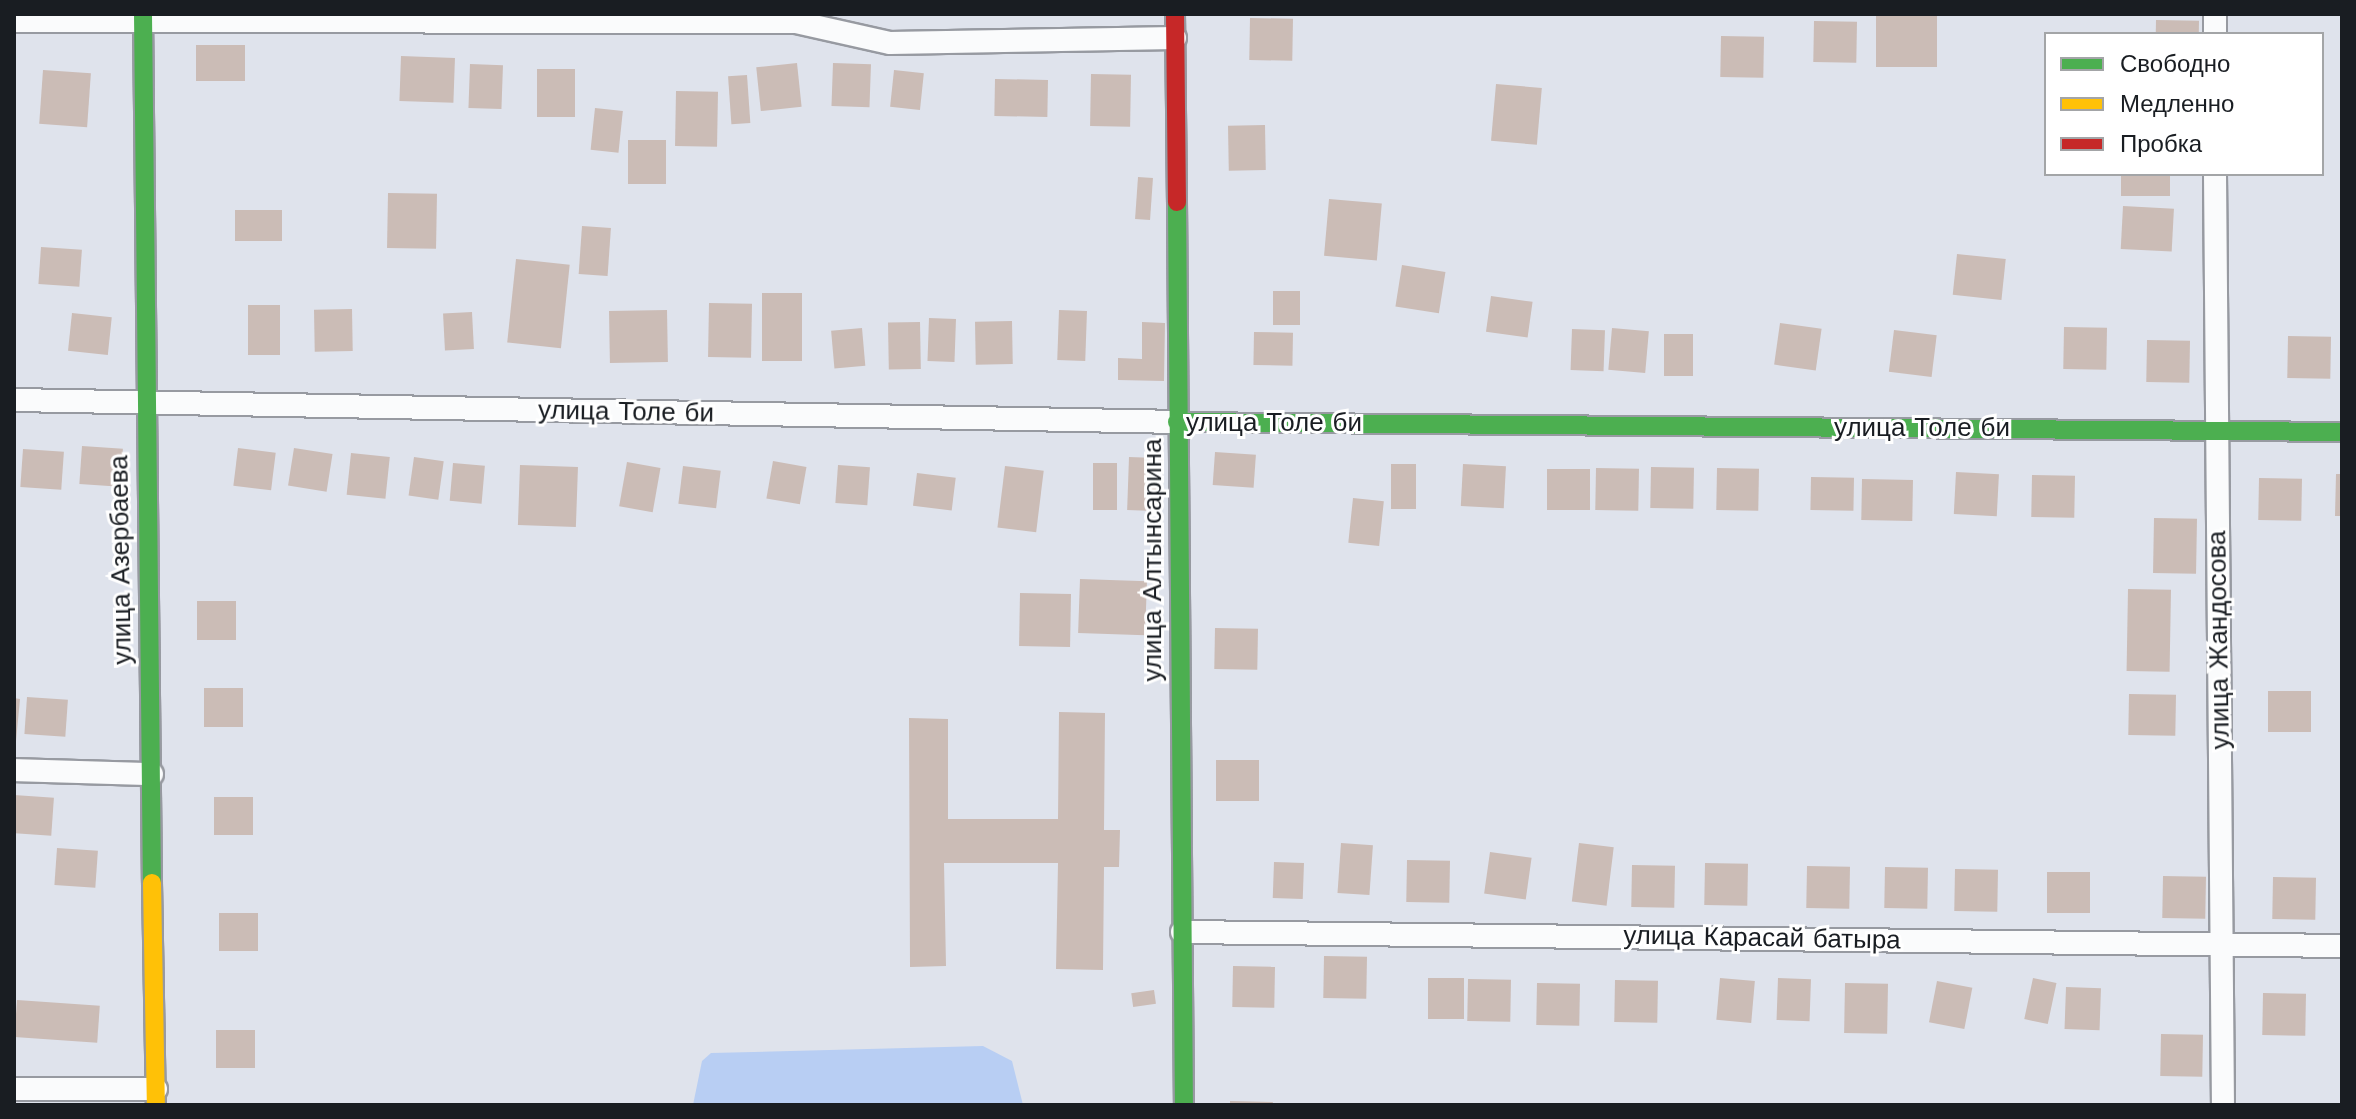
<!DOCTYPE html>
<meta charset="utf-8">
<style>
body{margin:0}
#map{position:relative;width:2356px;height:1119px;overflow:hidden;background:#dfe3ec;font-family:"Work Sans",sans-serif}
div>[style]{position:absolute}
[style*='--x']{left:calc(var(--x)*1px);top:calc(var(--y)*1px);width:calc(var(--w)*1px);rotate:calc(var(--a)*1deg)}
.green>*{inset:0;background:#b8cef3}
.building>*{inset:0;background:#cbbcb6;transform-origin:0 0}
.roads{filter:drop-shadow(2px 0 #979aa1) drop-shadow(-2px 0 #979aa1) drop-shadow(0 2px #979aa1) drop-shadow(0 -2px #979aa1)}
.street>*{height:22px;margin:-11px;padding:0 11px;transform-origin:11px;border-radius:11px;background:#fafbfc}
.fast>*{height:18px;margin:-9px;padding:0 9px;transform-origin:9px;border-radius:9px;background:#4caf50}
.slow>*{height:18px;margin:-9px;padding:0 9px;transform-origin:9px;border-radius:9px;background:#ffc107}
.jam>*{height:18px;margin:-9px;padding:0 9px;transform-origin:9px;border-radius:9px;background:#c62828}
span{translate:-50% -50%;white-space:nowrap;text-align:center;line-height:1.15;-webkit-text-stroke:6px #fff;paint-order:stroke}
.street-label{font-size:26px;color:#191d22}
.frame{position:absolute;inset:0;border:16px solid #191d22;pointer-events:none}
.legend{position:absolute;left:2044px;top:32px;width:280px;height:144px;box-sizing:border-box;background:#fff;border:2px solid #a3a5a7;margin:0;padding:10px 14px;list-style:none;font-size:24px;color:#191d22}
.legend li{display:flex;align-items:center;gap:16px;height:40px}
.legend b{width:40px;border:2px solid #a3a5a7}
</style>
<div id="map">
<div class="green">
<div style="clip-path:polygon(983px 1046px,1012px 1061px,1023px 1105px,693px 1105px,702px 1061px,711px 1053px)"></div>
</div>
<div class="building">
<div style="left:1876px;top:14px;width:61px;height:53px"></div>
<div style="left:1250px;top:18px;width:43px;height:42px;rotate:1deg"></div>
<div style="left:2156px;top:20px;width:43px;height:14px;rotate:1deg"></div>
<div style="left:1814px;top:21px;width:43px;height:41px;rotate:1deg"></div>
<div style="left:1721px;top:36px;width:43px;height:41px;rotate:1deg"></div>
<div style="left:196px;top:45px;width:49px;height:36px"></div>
<div style="left:401px;top:56px;width:54px;height:45px;rotate:2deg"></div>
<div style="left:797px;top:63px;width:44px;height:41px;rotate:84deg"></div>
<div style="left:833px;top:63px;width:38px;height:43px;rotate:2deg"></div>
<div style="left:470px;top:64px;width:33px;height:44px;rotate:2deg"></div>
<div style="left:537px;top:69px;width:38px;height:48px"></div>
<div style="left:43px;top:70px;width:48px;height:54px;rotate:4deg"></div>
<div style="left:894px;top:70px;width:30px;height:37px;rotate:6deg"></div>
<div style="left:1091px;top:74px;width:40px;height:52px;rotate:1deg"></div>
<div style="left:747px;top:75px;width:48px;height:19px;rotate:86deg"></div>
<div style="left:995px;top:79px;width:53px;height:37px;rotate:1deg"></div>
<div style="left:1496px;top:84px;width:46px;height:57px;rotate:5deg"></div>
<div style="left:676px;top:91px;width:42px;height:55px;rotate:1deg"></div>
<div style="left:595px;top:108px;width:28px;height:42px;rotate:6deg"></div>
<div style="left:1265px;top:125px;width:45px;height:37px;rotate:89deg"></div>
<div style="left:628px;top:140px;width:38px;height:44px"></div>
<div style="left:2121px;top:174px;width:49px;height:22px"></div>
<div style="left:1138px;top:177px;width:15px;height:42px;rotate:4deg"></div>
<div style="left:388px;top:193px;width:49px;height:55px;rotate:1deg"></div>
<div style="left:1329px;top:199px;width:53px;height:57px;rotate:5deg"></div>
<div style="left:2123px;top:206px;width:51px;height:43px;rotate:3deg"></div>
<div style="left:235px;top:210px;width:47px;height:31px"></div>
<div style="left:582px;top:226px;width:29px;height:48px;rotate:4deg"></div>
<div style="left:41px;top:247px;width:41px;height:37px;rotate:4deg"></div>
<div style="left:1957px;top:254px;width:49px;height:41px;rotate:6deg"></div>
<div style="left:516px;top:259px;width:54px;height:84px;rotate:6deg"></div>
<div style="left:1402px;top:265px;width:44px;height:42px;rotate:9deg"></div>
<div style="left:1273px;top:291px;width:27px;height:34px"></div>
<div style="left:762px;top:293px;width:40px;height:68px"></div>
<div style="left:1491px;top:296px;width:42px;height:36px;rotate:8deg"></div>
<div style="left:709px;top:303px;width:43px;height:54px;rotate:1deg"></div>
<div style="left:248px;top:305px;width:32px;height:50px"></div>
<div style="left:352px;top:309px;width:42px;height:38px;rotate:89deg"></div>
<div style="left:667px;top:310px;width:52px;height:58px;rotate:89deg"></div>
<div style="left:1059px;top:310px;width:28px;height:50px;rotate:2deg"></div>
<div style="left:472px;top:312px;width:37px;height:29px;rotate:87deg"></div>
<div style="left:72px;top:313px;width:40px;height:38px;rotate:6deg"></div>
<div style="left:929px;top:318px;width:27px;height:43px;rotate:2deg"></div>
<div style="left:1012px;top:321px;width:43px;height:37px;rotate:89deg"></div>
<div style="left:920px;top:322px;width:47px;height:32px;rotate:89deg"></div>
<div style="clip-path:polygon(1142px 322px,1165px 323px,1164px 381px,1118px 380px,1118px 358px,1142px 359px)"></div>
<div style="left:1780px;top:323px;width:42px;height:42px;rotate:8deg"></div>
<div style="left:2064px;top:327px;width:43px;height:42px;rotate:1deg"></div>
<div style="left:862px;top:328px;width:38px;height:31px;rotate:85deg"></div>
<div style="left:1612px;top:328px;width:37px;height:42px;rotate:5deg"></div>
<div style="left:1572px;top:329px;width:33px;height:41px;rotate:2deg"></div>
<div style="left:1894px;top:330px;width:43px;height:42px;rotate:7deg"></div>
<div style="left:1254px;top:332px;width:39px;height:33px;rotate:1deg"></div>
<div style="left:1664px;top:334px;width:29px;height:42px"></div>
<div style="left:2288px;top:336px;width:43px;height:42px;rotate:1deg"></div>
<div style="left:2147px;top:340px;width:43px;height:42px;rotate:1deg"></div>
<div style="left:82px;top:446px;width:41px;height:38px;rotate:4deg"></div>
<div style="left:238px;top:448px;width:38px;height:38px;rotate:7deg"></div>
<div style="left:294px;top:448px;width:39px;height:38px;rotate:9deg"></div>
<div style="left:23px;top:449px;width:41px;height:38px;rotate:4deg"></div>
<div style="left:1215px;top:452px;width:41px;height:33px;rotate:4deg"></div>
<div style="left:351px;top:453px;width:39px;height:42px;rotate:6deg"></div>
<div style="left:414px;top:457px;width:30px;height:39px;rotate:8deg"></div>
<div style="left:1129px;top:457px;width:34px;height:53px;rotate:2deg"></div>
<div style="left:773px;top:461px;width:34px;height:38px;rotate:10deg"></div>
<div style="left:627px;top:462px;width:34px;height:45px;rotate:10deg"></div>
<div style="left:453px;top:463px;width:32px;height:38px;rotate:5deg"></div>
<div style="left:1093px;top:463px;width:24px;height:47px"></div>
<div style="left:1391px;top:464px;width:25px;height:45px"></div>
<div style="left:1463px;top:464px;width:43px;height:42px;rotate:3deg"></div>
<div style="left:520px;top:465px;width:58px;height:60px;rotate:2deg"></div>
<div style="left:838px;top:465px;width:32px;height:38px;rotate:4deg"></div>
<div style="left:683px;top:466px;width:38px;height:38px;rotate:7deg"></div>
<div style="left:1005px;top:466px;width:39px;height:62px;rotate:7deg"></div>
<div style="left:1651px;top:467px;width:43px;height:41px;rotate:1deg"></div>
<div style="left:1596px;top:468px;width:43px;height:42px;rotate:1deg"></div>
<div style="left:1717px;top:468px;width:42px;height:42px;rotate:1deg"></div>
<div style="left:1547px;top:469px;width:43px;height:41px"></div>
<div style="left:1956px;top:472px;width:43px;height:42px;rotate:3deg"></div>
<div style="left:917px;top:473px;width:39px;height:33px;rotate:7deg"></div>
<div style="clip-path:polygon(2336px 474px,2342px 474px,2342px 516px,2335px 516px)"></div>
<div style="left:2032px;top:475px;width:43px;height:42px;rotate:1deg"></div>
<div style="left:1811px;top:477px;width:43px;height:33px;rotate:1deg"></div>
<div style="left:2259px;top:478px;width:43px;height:42px;rotate:1deg"></div>
<div style="left:1862px;top:479px;width:51px;height:41px;rotate:1deg"></div>
<div style="left:1353px;top:498px;width:31px;height:45px;rotate:6deg"></div>
<div style="left:2154px;top:518px;width:43px;height:55px;rotate:1deg"></div>
<div style="left:1080px;top:579px;width:67px;height:54px;rotate:2deg"></div>
<div style="left:2128px;top:589px;width:43px;height:82px;rotate:1deg"></div>
<div style="left:1020px;top:593px;width:51px;height:53px;rotate:1deg"></div>
<div style="left:197px;top:601px;width:39px;height:39px"></div>
<div style="left:1215px;top:628px;width:43px;height:41px;rotate:1deg"></div>
<div style="left:204px;top:688px;width:39px;height:39px"></div>
<div style="left:2268px;top:691px;width:43px;height:41px"></div>
<div style="left:2129px;top:694px;width:47px;height:41px;rotate:1deg"></div>
<div style="left:27px;top:697px;width:41px;height:37px;rotate:4deg"></div>
<div style="clip-path:polygon(14px 698px,20px 699px,16px 741px,14px 741px)"></div>
<div style="clip-path:polygon(1059px 712px,1105px 713px,1104px 830px,1120px 830px,1119px 867px,1104px 867px,1103px 970px,1056px 969px,1058px 863px,944px 863px,946px 966px,910px 967px,909px 718px,948px 719px,948px 819px,1058px 819px)"></div>
<div style="left:1216px;top:760px;width:43px;height:41px"></div>
<div style="left:14px;top:795px;width:40px;height:38px;rotate:4deg"></div>
<div style="left:214px;top:797px;width:39px;height:38px"></div>
<div style="left:1341px;top:843px;width:32px;height:50px;rotate:4deg"></div>
<div style="left:1579px;top:843px;width:35px;height:59px;rotate:7deg"></div>
<div style="left:57px;top:848px;width:41px;height:37px;rotate:4deg"></div>
<div style="left:1490px;top:852px;width:42px;height:42px;rotate:8deg"></div>
<div style="left:1407px;top:860px;width:43px;height:42px;rotate:1deg"></div>
<div style="left:1274px;top:862px;width:30px;height:36px;rotate:2deg"></div>
<div style="left:1705px;top:863px;width:43px;height:42px;rotate:1deg"></div>
<div style="left:1632px;top:865px;width:43px;height:42px;rotate:1deg"></div>
<div style="left:1807px;top:866px;width:43px;height:42px;rotate:1deg"></div>
<div style="left:1885px;top:867px;width:43px;height:41px;rotate:1deg"></div>
<div style="left:1955px;top:869px;width:43px;height:42px;rotate:1deg"></div>
<div style="left:2047px;top:872px;width:43px;height:41px"></div>
<div style="left:2163px;top:876px;width:43px;height:42px;rotate:1deg"></div>
<div style="left:2273px;top:877px;width:43px;height:42px;rotate:1deg"></div>
<div style="left:219px;top:913px;width:39px;height:38px"></div>
<div style="left:1324px;top:956px;width:43px;height:42px;rotate:1deg"></div>
<div style="left:1233px;top:966px;width:42px;height:41px;rotate:1deg"></div>
<div style="left:1428px;top:978px;width:36px;height:41px"></div>
<div style="left:1720px;top:978px;width:35px;height:42px;rotate:5deg"></div>
<div style="left:1778px;top:978px;width:33px;height:42px;rotate:2deg"></div>
<div style="left:2033px;top:978px;width:24px;height:42px;rotate:12deg"></div>
<div style="left:1468px;top:979px;width:43px;height:42px;rotate:1deg"></div>
<div style="left:1615px;top:980px;width:43px;height:42px;rotate:1deg"></div>
<div style="left:1937px;top:981px;width:36px;height:42px;rotate:11deg"></div>
<div style="left:1537px;top:983px;width:43px;height:42px;rotate:1deg"></div>
<div style="left:1845px;top:983px;width:43px;height:50px;rotate:1deg"></div>
<div style="left:2066px;top:987px;width:35px;height:42px;rotate:2deg"></div>
<div style="left:1154px;top:990px;width:14px;height:23px;rotate:82deg"></div>
<div style="left:2263px;top:993px;width:43px;height:42px;rotate:1deg"></div>
<div style="left:17px;top:1000px;width:83px;height:37px;rotate:4deg"></div>
<div style="left:216px;top:1030px;width:39px;height:38px"></div>
<div style="left:2161px;top:1034px;width:42px;height:42px;rotate:1deg"></div>
<div style="clip-path:polygon(1230px 1101px,1273px 1102px,1272px 1105px,1230px 1105px)"></div>
</div>
<div class="roads">
<div class="street">
<div style="--x:14;--y:21;--w:782;--a:0.07"></div>
<div style="--x:796;--y:22;--w:96;--a:12.6"></div>
<div style="--x:890;--y:43;--w:285;--a:-1"></div>
<div style="--x:2215;--y:34;--w:20;--a:-90"></div>
<div style="--x:2215;--y:174;--w:931;--a:89.51"></div>
<div style="--x:14;--y:400;--w:1163;--a:1.08"></div>
<div style="--x:14;--y:770;--w:138;--a:1.7"></div>
<div style="--x:1182;--y:932;--w:1160;--a:0.69"></div>
<div style="--x:14;--y:1089;--w:142;--a:0"></div>
</div>
<div class="fast">
<div style="--x:143;--y:14;--w:869;--a:89.41"></div>
<div style="--x:1177;--y:202;--w:903;--a:89.56"></div>
<div style="--x:1177;--y:422;--w:1165;--a:0.49"></div>
</div>
<div class="slow">
<div style="--x:152;--y:883;--w:222;--a:89"></div>
</div>
<div class="jam">
<div style="--x:1175;--y:14;--w:188;--a:89.4"></div>
</div>
</div>
<div class="street-label">
<span style="left:626px;top:412px;rotate:1deg">улица Толе би</span>
<span style="left:1274px;top:423px">улица Толе би</span>
<span style="left:1922px;top:428px">улица Толе би</span>
<span style="left:121px;top:560px;rotate:-91deg">улица Азербаева</span>
<span style="left:1153px;top:560px;rotate:-90deg">улица Алтынсарина</span>
<span style="left:2219px;top:640px;rotate:-91deg">улица Жандосова</span>
<span style="left:1762px;top:938px;rotate:1deg">улица Карасай батыра</span>
</div>
<div class="frame"></div>
<ul class="legend">
<li><b style="height:10px;background:#4caf50"></b>Свободно</li>
<li><b style="height:10px;background:#ffc107"></b>Медленно</li>
<li><b style="height:10px;background:#c62828"></b>Пробка</li>
</ul>
</div>
